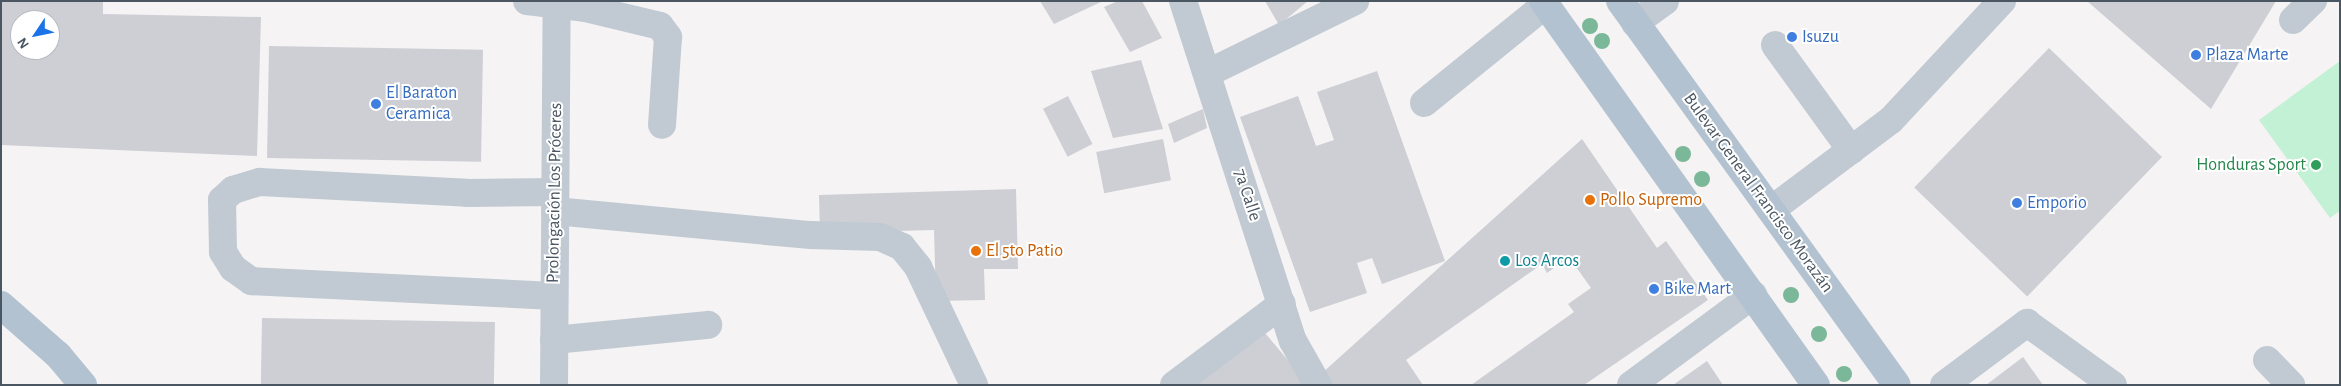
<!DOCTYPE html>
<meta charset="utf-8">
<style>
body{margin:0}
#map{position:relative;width:2341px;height:386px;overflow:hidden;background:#f5f3f3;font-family:"Alegreya Sans",sans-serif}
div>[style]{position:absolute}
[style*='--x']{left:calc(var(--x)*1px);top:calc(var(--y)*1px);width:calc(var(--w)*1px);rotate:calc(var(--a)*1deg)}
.green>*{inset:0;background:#c3f1d5}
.building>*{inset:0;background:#cdcfd5;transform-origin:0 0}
.minor>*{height:28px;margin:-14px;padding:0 14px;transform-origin:14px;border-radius:14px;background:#c1cad2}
.major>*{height:28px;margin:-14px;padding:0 14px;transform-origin:14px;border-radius:14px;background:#b3c2d1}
.trees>*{width:16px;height:16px;margin:-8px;border-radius:50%;background:#7bb799}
.dots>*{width:14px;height:14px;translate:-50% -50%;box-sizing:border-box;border:2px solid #fff;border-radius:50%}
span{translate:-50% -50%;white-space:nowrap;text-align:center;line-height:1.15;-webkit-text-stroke:4px #fff;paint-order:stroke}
.shop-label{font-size:18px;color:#366cbe}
.left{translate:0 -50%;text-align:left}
.leisure-label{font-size:18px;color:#27864d}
.right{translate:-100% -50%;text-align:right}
.street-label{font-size:18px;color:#4a5661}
.food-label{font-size:18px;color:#c56008}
.culture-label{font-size:18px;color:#0d838f}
.frame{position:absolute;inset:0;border:2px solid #4a5661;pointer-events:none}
.north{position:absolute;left:10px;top:10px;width:50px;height:50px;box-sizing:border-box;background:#fff;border:1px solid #b7bbc0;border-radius:50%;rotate:236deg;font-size:14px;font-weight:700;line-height:20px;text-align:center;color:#4a5661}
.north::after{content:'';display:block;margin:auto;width:18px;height:22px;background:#1a73e8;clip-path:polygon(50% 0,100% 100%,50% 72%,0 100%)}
</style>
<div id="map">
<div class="green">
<div style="clip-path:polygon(2340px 61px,2340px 211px,2330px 218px,2259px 120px)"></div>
</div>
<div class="building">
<div style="clip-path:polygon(evenodd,1px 1px,103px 1px,103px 14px,261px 17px,257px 156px,1px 145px,1px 1px,20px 20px,50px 20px,50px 50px,20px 50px,20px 20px)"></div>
<div style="clip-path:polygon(1040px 1px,1103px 1px,1054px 24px)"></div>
<div style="clip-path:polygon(1118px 1px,1142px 1px,1162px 38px,1130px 52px,1104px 7px)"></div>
<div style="clip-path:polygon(1265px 1px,1308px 1px,1279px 25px)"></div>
<div style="clip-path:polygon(2087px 1px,2276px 1px,2211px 109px)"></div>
<div style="left:269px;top:46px;width:214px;height:112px;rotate:1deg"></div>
<div style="left:2049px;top:48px;width:157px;height:194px;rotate:44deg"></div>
<div style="clip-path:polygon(1141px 60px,1163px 129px,1113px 138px,1091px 71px)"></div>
<div style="clip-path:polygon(1377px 71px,1445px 261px,1382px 284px,1372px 258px,1357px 263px,1367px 293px,1310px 312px,1240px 117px,1298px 96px,1316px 146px,1334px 140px,1317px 92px)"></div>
<div style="left:1068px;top:96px;width:54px;height:28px;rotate:63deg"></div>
<div style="clip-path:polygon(1203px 109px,1207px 128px,1174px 143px,1168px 124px)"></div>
<div style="left:1163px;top:139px;width:42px;height:68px;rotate:79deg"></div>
<div style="clip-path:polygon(1582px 139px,1657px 248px,1666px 241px,1708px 300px,1584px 385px,1471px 385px,1574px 312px,1568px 304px,1591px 288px,1569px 257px,1547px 273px,1542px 264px,1406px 360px,1423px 385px,1327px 385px,1321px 374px)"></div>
<div style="clip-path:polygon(1016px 189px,1018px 269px,984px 269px,985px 300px,936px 301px,934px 230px,820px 233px,819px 195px)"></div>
<div style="left:262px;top:318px;width:233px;height:67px;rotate:1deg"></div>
<div style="clip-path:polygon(1259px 326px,1309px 385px,1187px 385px)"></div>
<div style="clip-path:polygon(2023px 357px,2043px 385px,1986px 385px)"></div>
<div style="clip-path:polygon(1707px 361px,1723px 385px,1673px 385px)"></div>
</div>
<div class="minor">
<div style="--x:527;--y:1;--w:58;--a:6.9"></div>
<div style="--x:585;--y:8;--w:77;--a:13.5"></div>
<div style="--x:660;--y:26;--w:14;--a:54"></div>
<div style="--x:668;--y:37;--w:88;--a:93.9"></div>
<div style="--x:1183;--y:1;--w:357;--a:72.1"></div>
<div style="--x:1293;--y:341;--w:51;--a:60.4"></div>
<div style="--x:2293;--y:20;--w:28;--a:-44"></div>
<div style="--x:1635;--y:23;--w:37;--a:-36"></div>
<div style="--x:1775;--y:45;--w:130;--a:54.1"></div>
<div style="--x:1208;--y:73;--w:164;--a:-26.1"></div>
<div style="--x:1424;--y:103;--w:156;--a:-39"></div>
<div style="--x:1771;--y:210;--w:150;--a:-36.9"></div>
<div style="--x:1891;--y:120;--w:163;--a:-47"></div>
<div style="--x:555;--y:211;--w:257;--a:5.4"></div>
<div style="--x:811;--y:235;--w:69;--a:1.7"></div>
<div style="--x:880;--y:237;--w:24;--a:24"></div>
<div style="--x:902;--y:247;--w:26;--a:51"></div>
<div style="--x:918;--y:267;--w:131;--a:64.6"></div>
<div style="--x:554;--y:296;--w:303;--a:-177.2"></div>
<div style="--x:251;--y:281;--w:22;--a:-144"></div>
<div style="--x:233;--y:268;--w:19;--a:-122"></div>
<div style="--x:223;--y:252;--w:52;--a:-91.1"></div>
<div style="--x:222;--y:200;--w:15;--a:-42"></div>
<div style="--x:233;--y:190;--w:28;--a:-17"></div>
<div style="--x:260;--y:182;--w:207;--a:3"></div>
<div style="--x:467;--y:193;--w:88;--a:-0.7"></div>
<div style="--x:554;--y:340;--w:155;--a:-5.6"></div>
<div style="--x:2267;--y:360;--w:35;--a:46"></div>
<div style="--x:554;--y:385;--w:384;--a:-89.6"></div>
<div style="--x:1174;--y:385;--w:135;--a:-36.9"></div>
<div style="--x:1631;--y:385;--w:152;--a:-36.4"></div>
<div style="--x:1944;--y:385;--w:104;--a:-36.8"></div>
<div style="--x:2027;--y:323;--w:106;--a:35.8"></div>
</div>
<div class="major">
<div style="--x:1543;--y:1;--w:471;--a:54.6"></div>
<div style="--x:1620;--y:1;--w:473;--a:54.2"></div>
<div style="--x:1;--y:305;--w:76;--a:41.3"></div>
<div style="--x:58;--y:355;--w:39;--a:50"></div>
</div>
<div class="trees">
<div style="left:1590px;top:26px"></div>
<div style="left:1602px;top:41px"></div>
<div style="left:1683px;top:154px"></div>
<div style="left:1702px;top:179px"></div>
<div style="left:1791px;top:295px"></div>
<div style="left:1819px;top:334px"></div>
<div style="left:1844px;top:374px"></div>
</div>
<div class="dots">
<div style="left:1792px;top:37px;background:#3f7fe0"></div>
<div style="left:2196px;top:55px;background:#3f7fe0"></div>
<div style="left:376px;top:104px;background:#3f7fe0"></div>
<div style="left:2316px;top:165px;background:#2e9e5b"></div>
<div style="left:1590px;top:200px;background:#e8710a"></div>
<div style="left:2017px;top:203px;background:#3f7fe0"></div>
<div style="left:976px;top:251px;background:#e8710a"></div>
<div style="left:1505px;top:261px;background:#0f9aa8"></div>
<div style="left:1654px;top:289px;background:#3f7fe0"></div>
</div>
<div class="shop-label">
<span class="left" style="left:1802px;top:37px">Isuzu</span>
<span class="left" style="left:2206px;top:55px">Plaza Marte</span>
<span class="left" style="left:386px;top:104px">El Baraton<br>Ceramica</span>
<span class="left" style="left:2027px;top:203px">Emporio</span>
<span class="left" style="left:1664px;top:289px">Bike Mart</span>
</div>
<div class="leisure-label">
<span class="right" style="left:2306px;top:165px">Honduras Sport</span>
</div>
<div class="street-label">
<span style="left:555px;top:193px;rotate:-89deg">Prolongación Los Próceres</span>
<span style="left:1758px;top:193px;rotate:54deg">Bulevar General Francisco Morazán</span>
<span style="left:1247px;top:195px;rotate:72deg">7a Calle</span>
</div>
<div class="food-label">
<span class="left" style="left:1600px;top:200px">Pollo Supremo</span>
<span class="left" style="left:986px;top:251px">El 5to Patio</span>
</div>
<div class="culture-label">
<span class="left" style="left:1515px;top:261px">Los Arcos</span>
</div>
<div class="frame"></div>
<div class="north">N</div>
</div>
